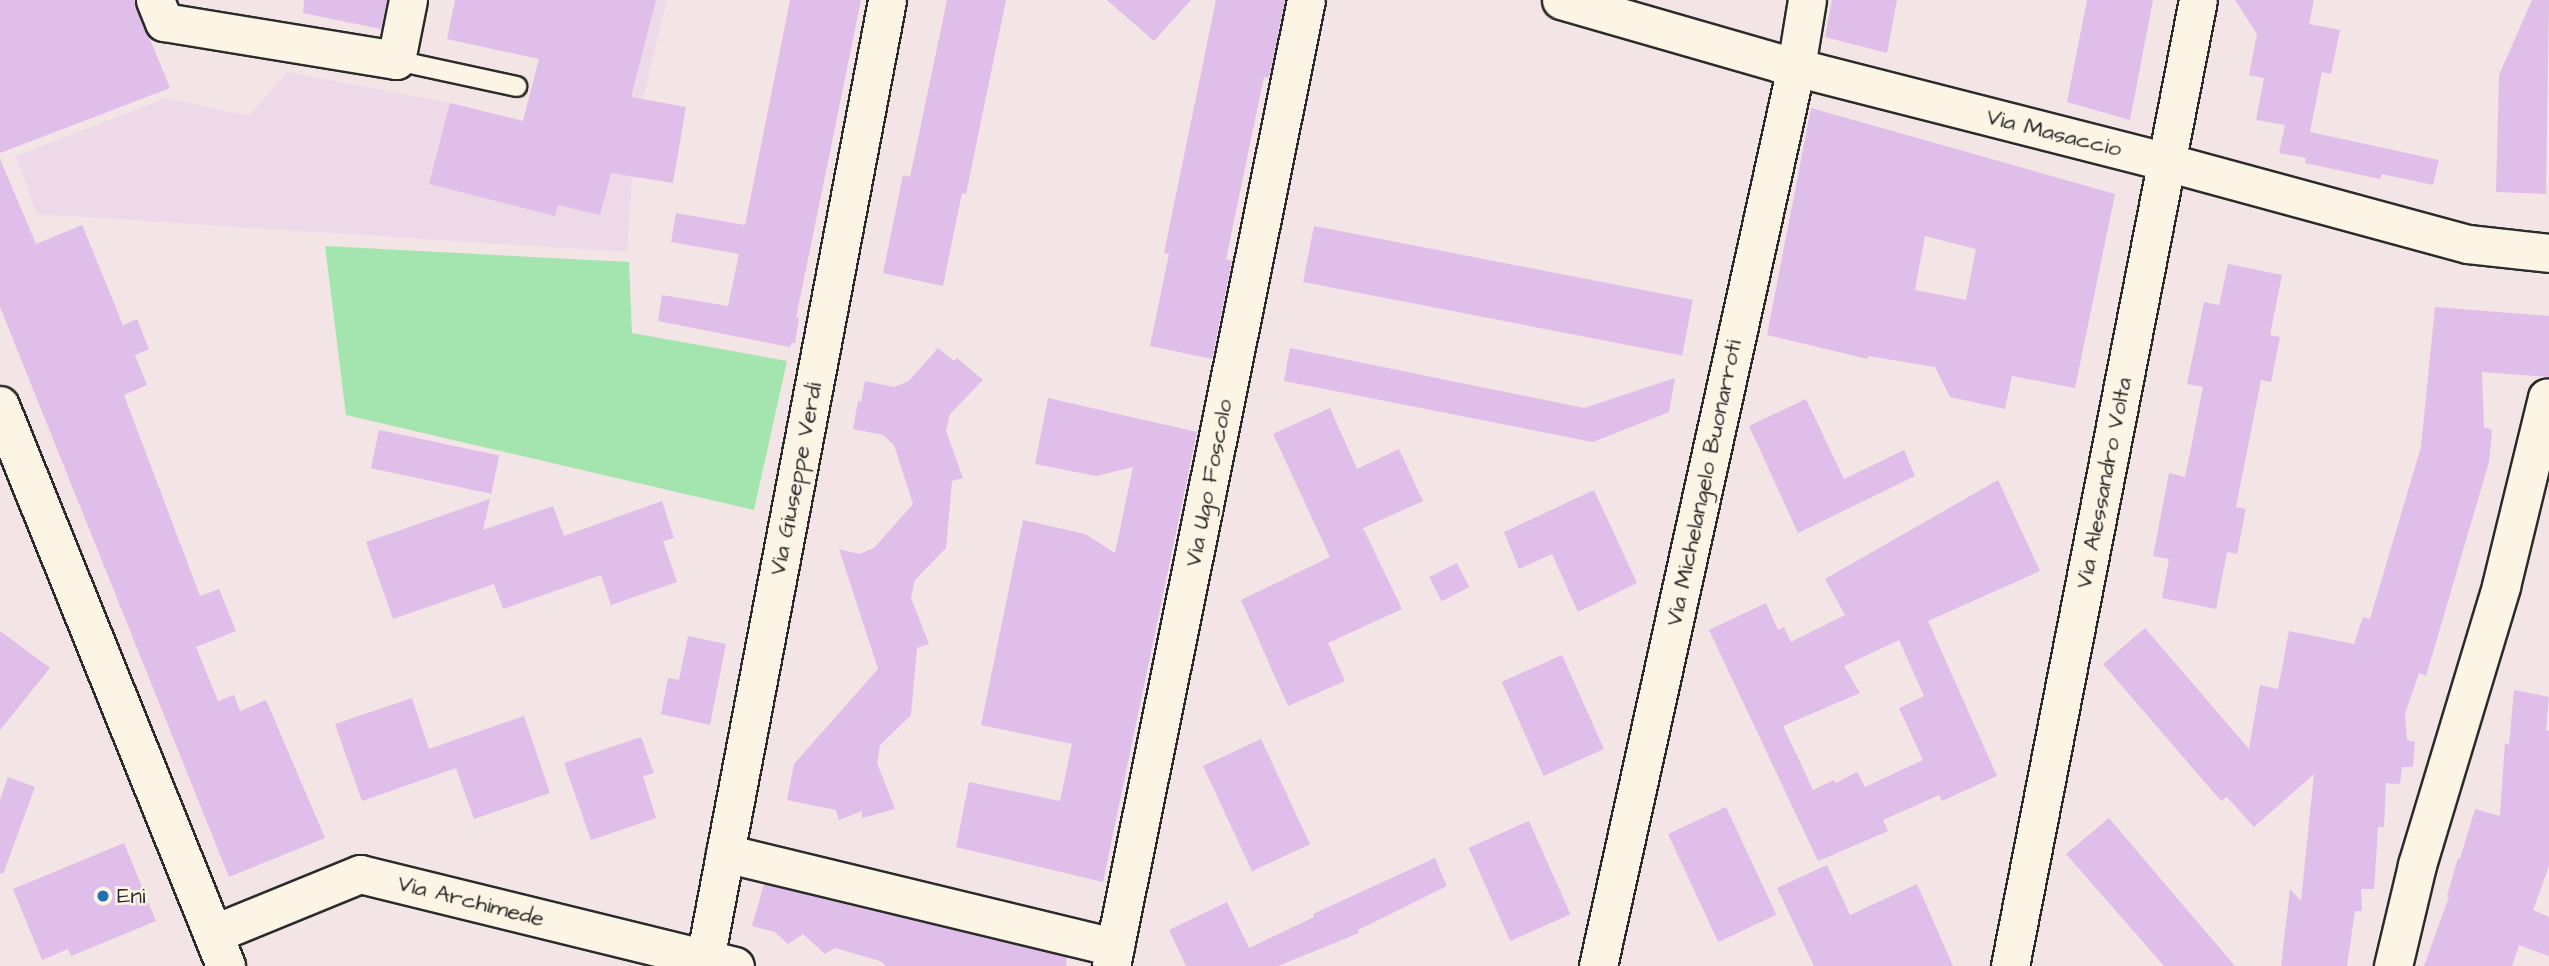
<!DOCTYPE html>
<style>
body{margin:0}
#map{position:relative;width:2549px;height:966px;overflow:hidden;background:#f3e4e6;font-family:"Architects Daughter",sans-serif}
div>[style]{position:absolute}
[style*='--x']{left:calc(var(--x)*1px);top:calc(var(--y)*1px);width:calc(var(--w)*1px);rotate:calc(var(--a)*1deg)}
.built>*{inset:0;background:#edd9e7}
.green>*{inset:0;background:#a4e5af}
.building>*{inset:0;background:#dfbee9;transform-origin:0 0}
.roads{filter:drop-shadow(2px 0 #2b2b2b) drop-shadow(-2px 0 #2b2b2b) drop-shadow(0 2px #2b2b2b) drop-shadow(0 -2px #2b2b2b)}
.service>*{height:19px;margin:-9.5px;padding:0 9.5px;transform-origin:9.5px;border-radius:9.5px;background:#fcf5e5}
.minor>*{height:37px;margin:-18.5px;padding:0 18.5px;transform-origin:18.5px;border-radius:18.5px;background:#fcf5e5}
.secondary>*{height:38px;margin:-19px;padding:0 19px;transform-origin:19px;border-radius:19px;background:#fcf5e5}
.dots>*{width:19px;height:19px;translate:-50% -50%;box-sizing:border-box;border:4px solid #fcf5e5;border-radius:50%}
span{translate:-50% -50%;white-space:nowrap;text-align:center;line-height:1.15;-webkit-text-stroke:5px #fcf5e5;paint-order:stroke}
.street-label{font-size:23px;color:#2b2b2b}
.poi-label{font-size:23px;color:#2b2b2b}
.left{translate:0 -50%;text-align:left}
</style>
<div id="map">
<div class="built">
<div style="clip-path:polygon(585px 0,667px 0,635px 133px,627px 252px,37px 214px,16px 156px,166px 98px,249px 116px,287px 72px,450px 103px,523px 121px,553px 6px)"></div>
</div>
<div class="green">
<div style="clip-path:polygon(325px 246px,629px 262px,632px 333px,787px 361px,754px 510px,346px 415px)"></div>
</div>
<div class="building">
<div style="clip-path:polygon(0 0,134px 0,170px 88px,0 153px)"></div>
<div style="clip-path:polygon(304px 0,387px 0,381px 29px,303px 13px)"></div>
<div style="clip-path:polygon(455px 0,656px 0,631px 97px,686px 107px,673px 183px,611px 173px,600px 215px,558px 205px,555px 216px,429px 184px,450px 103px,523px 121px,539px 59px,447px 39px)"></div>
<div style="clip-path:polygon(790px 0,861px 0,796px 318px,799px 318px,795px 343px,791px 343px,790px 347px,658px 321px,662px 295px,728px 306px,739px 254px,671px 242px,676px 213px,745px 225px)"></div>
<div style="clip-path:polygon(947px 0,1006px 0,966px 194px,962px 193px,943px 286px,883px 273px,903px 175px,910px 177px)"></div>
<div style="clip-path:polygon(1107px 0,1191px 0,1154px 41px)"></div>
<div style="clip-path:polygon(1216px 0,1285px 0,1269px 78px,1264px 77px,1226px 259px,1232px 261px,1212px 359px,1150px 346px,1169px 254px,1164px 253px)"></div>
<div style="clip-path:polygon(1832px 0,1897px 0,1887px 53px,1825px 37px)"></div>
<div style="clip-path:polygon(2087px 0,2153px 0,2130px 120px,2067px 102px)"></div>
<div style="clip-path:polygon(2235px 0,2314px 0,2309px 24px,2340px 30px,2331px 74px,2322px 72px,2310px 132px,2439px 160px,2433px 185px,2382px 174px,2380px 179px,2305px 163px,2306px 158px,2279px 153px,2285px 125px,2256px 120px,2264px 78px,2249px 75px,2257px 34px)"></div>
<div style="clip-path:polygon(2532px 0,2549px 0,2546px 194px,2496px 192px,2499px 75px)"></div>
<div style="clip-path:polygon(evenodd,1811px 108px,2115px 194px,2075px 388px,2012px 376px,2005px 409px,1950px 397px,1935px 367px,1868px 356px,1868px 359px,1767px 335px,1811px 108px,1925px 236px,1976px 249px,1966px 300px,1915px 290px,1925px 236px)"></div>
<div style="clip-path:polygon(0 159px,36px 244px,82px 225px,123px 325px,137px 319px,149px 349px,135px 355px,147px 385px,124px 395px,200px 596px,219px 589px,236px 631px,196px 647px,218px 701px,234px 695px,240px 711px,266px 700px,325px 838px,229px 877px,0 307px)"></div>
<div style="left:1314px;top:226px;width:386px;height:57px;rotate:11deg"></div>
<div style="clip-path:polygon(2228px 264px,2282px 275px,2270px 335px,2280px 337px,2271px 382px,2261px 380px,2236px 507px,2246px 509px,2237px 554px,2227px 552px,2216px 609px,2162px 598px,2169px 559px,2153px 556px,2169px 473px,2185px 477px,2191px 448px,2203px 387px,2187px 384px,2204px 302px,2219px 305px)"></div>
<div style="clip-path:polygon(2435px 307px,2549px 316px,2549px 377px,2482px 372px,2484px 427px,2492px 430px,2489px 462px,2426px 676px,2419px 673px,2405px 714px,2407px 740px,2415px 742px,2413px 767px,2402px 767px,2400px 784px,2386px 783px,2384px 827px,2378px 827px,2374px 889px,2361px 889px,2362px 911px,2355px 911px,2347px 966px,2281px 966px,2290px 889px,2301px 901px,2314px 774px,2254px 827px,2227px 797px,2221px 801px,2103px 664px,2145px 628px,2249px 749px,2260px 685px,2278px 689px,2289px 631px,2354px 644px,2363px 617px,2370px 619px,2421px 447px)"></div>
<div style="clip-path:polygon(938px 348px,954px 361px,957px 358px,983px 380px,950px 414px,946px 431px,963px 478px,952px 481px,946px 548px,915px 580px,911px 598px,929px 644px,917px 648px,911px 715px,880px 745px,877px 763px,895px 809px,862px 818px,862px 811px,839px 820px,836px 810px,787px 800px,794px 764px,878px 669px,839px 549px,859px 554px,874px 548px,913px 504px,894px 445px,883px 435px,853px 429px,858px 401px,861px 402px,865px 381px,894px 387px,909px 381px)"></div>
<div style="clip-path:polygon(1290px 348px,1584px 408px,1675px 378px,1669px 412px,1593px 442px,1284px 381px)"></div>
<div style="clip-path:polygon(1048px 398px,1197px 432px,1103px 882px,956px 847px,969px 782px,1060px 801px,1072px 744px,981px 725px,1023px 520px,1085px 534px,1115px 553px,1133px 467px,1096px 476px,1035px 464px)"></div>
<div style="clip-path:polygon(1806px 399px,1844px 479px,1904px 450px,1915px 476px,1798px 533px,1749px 426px)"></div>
<div style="clip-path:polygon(1330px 408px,1357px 469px,1399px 449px,1423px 501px,1363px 528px,1402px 609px,1328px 643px,1345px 681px,1288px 706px,1241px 600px,1330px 557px,1273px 434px)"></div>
<div style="left:379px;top:430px;width:123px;height:39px;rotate:12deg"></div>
<div style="clip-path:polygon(evenodd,1998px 480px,2040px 571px,1928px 621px,1997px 776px,1942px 801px,1939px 795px,1883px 820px,1888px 831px,1818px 861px,1709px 630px,1766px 603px,1778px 630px,1784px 627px,1791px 642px,1845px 615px,1825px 579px,1998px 480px,1899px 640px,1924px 696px,1899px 708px,1923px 760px,1865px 787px,1857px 772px,1836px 783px,1834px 780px,1813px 790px,1783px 726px,1860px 693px,1844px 666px,1899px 640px)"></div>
<div style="clip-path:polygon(1594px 490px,1637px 583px,1578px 612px,1552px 554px,1519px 569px,1504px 532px)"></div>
<div style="clip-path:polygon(490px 499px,483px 530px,553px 506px,564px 536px,662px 501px,674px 538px,663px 541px,677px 582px,611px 605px,601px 575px,503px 609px,494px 584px,393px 619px,366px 542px)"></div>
<div style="left:1457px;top:563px;width:27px;height:31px;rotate:63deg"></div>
<div style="clip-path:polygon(0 631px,50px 668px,0 730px)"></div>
<div style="clip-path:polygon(688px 636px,726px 644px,710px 725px,661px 714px,668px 678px,679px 680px)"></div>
<div style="left:1562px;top:655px;width:103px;height:66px;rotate:66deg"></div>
<div style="clip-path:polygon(2514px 690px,2549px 697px,2546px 730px,2549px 731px,2549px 866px,2533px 910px,2549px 917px,2549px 956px,2519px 945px,2512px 966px,2424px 966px,2449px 897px,2447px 896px,2458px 858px,2460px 859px,2475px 809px,2500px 816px,2505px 743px,2509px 745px)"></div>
<div style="clip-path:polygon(412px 698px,429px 749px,524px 716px,550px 793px,474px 819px,456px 768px,362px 801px,335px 724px)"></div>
<div style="clip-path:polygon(641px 737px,654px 773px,643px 776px,656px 818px,591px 840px,564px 763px)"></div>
<div style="left:1261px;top:739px;width:116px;height:64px;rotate:65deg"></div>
<div style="clip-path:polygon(8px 777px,35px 787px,3px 874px,0 873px,0 800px)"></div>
<div style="left:1726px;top:807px;width:119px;height:64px;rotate:65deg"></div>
<div style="clip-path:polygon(2109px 818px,2142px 857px,2235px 966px,2164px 966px,2066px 854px)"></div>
<div style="left:1529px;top:821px;width:102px;height:66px;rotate:66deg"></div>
<div style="clip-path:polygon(124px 843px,156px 921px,71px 956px,68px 949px,42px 960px,13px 889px)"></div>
<div style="clip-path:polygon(1435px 858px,1447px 886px,1358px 930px,1359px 933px,1278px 966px,1186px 966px,1169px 930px,1227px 902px,1249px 948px,1314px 917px,1313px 914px)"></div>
<div style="clip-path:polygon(1827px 865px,1850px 915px,1917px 884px,1953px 966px,1814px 966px,1777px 888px)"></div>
<div style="clip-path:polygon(764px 884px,1067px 957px,1066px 966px,886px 966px,880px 961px,835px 948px,825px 954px,803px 934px,788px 944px,775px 932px,752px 926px)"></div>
</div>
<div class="roads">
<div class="service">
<div style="--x:396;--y:60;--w:123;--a:12.2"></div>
</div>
<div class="minor">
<div style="--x:155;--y:0;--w:24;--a:68"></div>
<div style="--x:164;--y:22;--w:235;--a:9.3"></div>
<div style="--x:396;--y:60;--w:61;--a:-78.7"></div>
<div style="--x:1561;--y:0;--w:227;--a:16.1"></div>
<div style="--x:1779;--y:63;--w:399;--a:14.3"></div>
<div style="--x:2166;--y:162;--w:313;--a:15.2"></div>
<div style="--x:2468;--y:244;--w:81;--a:6.3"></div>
<div style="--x:725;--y:853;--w:401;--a:13.6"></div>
<div style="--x:213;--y:934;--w:159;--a:-22.2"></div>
<div style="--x:360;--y:874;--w:386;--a:13.8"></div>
<div style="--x:705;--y:959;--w:976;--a:-79.25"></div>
<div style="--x:1111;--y:966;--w:985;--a:-78.59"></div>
<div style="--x:1598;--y:966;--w:921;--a:-77.58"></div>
<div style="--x:1796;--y:67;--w:68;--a:-80.7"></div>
<div style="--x:2010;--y:966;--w:984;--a:-78.99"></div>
<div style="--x:2393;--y:966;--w:104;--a:-76.6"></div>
<div style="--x:2417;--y:865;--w:291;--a:-73.2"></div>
<div style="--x:2501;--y:586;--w:194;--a:-76.3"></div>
<div style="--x:2547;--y:398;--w:2;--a:27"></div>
</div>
<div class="secondary">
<div style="--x:0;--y:406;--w:604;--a:68.02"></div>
</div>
</div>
<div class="dots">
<div style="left:103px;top:896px;background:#1f6fb2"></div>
</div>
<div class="street-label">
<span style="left:2054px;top:133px;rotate:14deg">Via Masaccio</span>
<span style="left:796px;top:479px;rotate:-79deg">Via Giuseppe Verdi</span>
<span style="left:1209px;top:483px;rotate:-79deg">Via Ugo Foscolo</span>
<span style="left:1704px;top:483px;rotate:-78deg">Via Michelangelo Buonarroti</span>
<span style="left:2104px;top:483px;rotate:-79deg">Via Alessandro Volta</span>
<span style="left:471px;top:901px;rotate:14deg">Via Archimede</span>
</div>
<div class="poi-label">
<span class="left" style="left:117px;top:896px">Eni</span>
</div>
</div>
